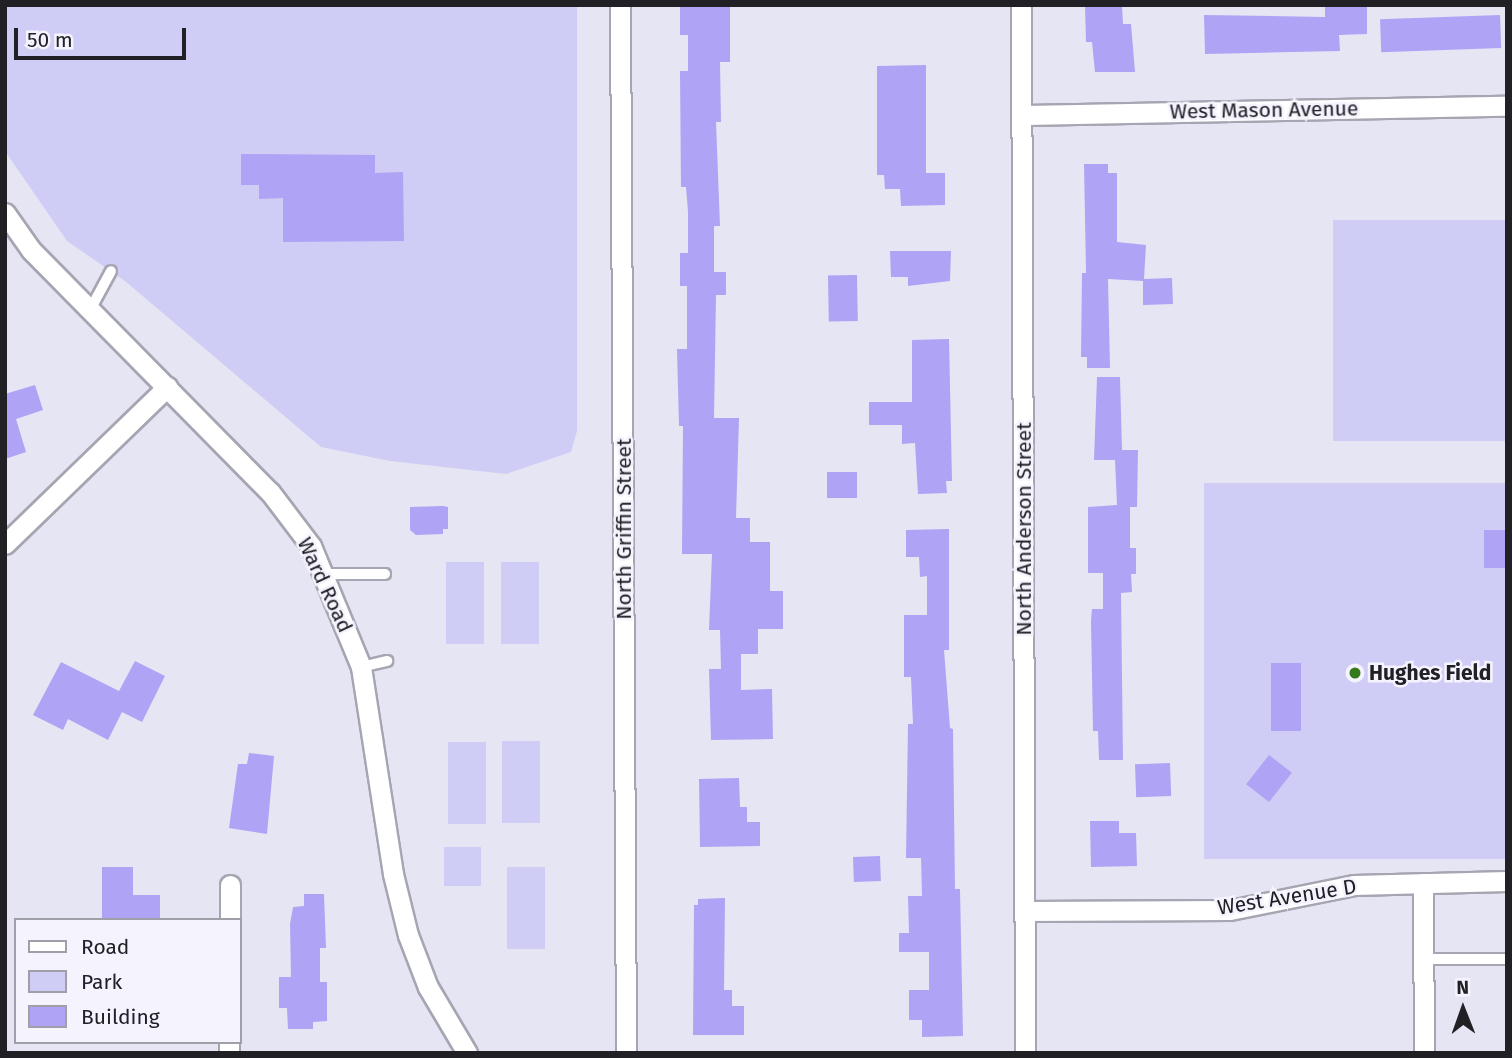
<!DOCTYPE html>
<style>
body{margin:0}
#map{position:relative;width:1512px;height:1058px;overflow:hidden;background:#e6e5f3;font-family:"Fira Sans",sans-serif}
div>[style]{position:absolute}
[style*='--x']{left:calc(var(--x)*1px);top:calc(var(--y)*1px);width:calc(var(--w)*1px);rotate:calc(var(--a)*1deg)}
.green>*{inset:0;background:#cfccf5;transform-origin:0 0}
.building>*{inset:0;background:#aea3f5;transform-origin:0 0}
.roads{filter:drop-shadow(2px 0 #a6a5b2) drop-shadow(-2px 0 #a6a5b2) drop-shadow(0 2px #a6a5b2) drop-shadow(0 -2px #a6a5b2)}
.lane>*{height:10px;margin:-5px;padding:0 5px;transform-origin:5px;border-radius:5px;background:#fff}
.street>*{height:19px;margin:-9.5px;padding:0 9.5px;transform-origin:9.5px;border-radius:9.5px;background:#fff}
.dots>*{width:19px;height:19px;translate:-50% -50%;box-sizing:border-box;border:4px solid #f4f3fe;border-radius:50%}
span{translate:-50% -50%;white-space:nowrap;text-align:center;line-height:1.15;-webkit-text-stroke:5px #f4f3fe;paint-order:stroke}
.street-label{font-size:21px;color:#202025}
.poi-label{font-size:21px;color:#202025;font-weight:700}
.left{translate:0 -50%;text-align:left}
.frame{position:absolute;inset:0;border:7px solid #202025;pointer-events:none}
.legend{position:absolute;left:14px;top:918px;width:228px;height:126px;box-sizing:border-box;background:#f4f3fe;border:2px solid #9f9fa7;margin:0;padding:9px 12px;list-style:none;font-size:21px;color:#202025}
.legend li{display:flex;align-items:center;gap:14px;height:35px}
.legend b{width:35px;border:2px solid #9f9fa7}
.north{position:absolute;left:1428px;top:974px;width:70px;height:70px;-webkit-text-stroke:5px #f4f3fe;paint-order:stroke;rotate:359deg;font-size:19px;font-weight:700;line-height:28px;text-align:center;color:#202025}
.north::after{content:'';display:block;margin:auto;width:24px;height:32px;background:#202025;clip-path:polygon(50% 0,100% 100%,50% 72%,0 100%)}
.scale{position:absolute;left:14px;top:28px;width:172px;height:32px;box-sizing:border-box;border:4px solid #202025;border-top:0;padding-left:9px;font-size:21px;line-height:24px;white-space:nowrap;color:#202025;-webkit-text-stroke:5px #f4f3fe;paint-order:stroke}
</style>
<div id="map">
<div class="green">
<div style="clip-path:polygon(5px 5px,577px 5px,577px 431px,571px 452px,506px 474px,390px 461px,321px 447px,125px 281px,67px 241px,5px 151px)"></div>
<div style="left:1507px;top:220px;width:221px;height:174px;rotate:90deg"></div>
<div style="left:1507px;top:483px;width:376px;height:303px;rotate:90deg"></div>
<div style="left:484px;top:562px;width:82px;height:38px;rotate:90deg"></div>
<div style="left:501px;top:562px;width:38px;height:82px"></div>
<div style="left:502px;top:741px;width:38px;height:82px"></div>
<div style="left:448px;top:742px;width:38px;height:82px"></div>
<div style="left:444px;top:847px;width:37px;height:39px"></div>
<div style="left:507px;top:867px;width:38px;height:82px"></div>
</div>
<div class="building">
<div style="clip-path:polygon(680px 5px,730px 5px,730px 62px,720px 62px,721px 122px,716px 122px,720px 226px,714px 226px,714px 272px,726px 272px,726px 295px,716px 295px,714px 418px,739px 418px,736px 518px,750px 518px,750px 542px,770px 542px,770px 591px,783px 591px,783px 629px,758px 629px,758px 654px,741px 654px,741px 690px,772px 689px,773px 739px,711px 740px,709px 669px,721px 669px,720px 630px,709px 630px,712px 554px,682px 554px,683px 426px,679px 426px,677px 349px,687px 349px,687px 286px,680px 286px,680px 253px,688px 253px,688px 212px,686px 187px,681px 187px,680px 71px,688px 71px,688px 35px,680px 35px)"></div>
<div style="clip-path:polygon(1085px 5px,1122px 5px,1123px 24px,1131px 24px,1135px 72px,1095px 72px,1092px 42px,1086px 42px)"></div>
<div style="clip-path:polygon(1325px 5px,1367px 5px,1367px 34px,1339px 35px,1340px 51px,1205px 54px,1204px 15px,1325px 17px)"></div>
<div style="left:1500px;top:15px;width:33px;height:120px;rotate:88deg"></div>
<div style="clip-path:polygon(926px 65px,926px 173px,945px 173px,945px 205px,901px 206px,900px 189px,885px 189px,884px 175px,877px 175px,877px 66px)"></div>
<div style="clip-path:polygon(241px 154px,375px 155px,375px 173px,403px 172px,404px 241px,283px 242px,283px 198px,259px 199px,259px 185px,241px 185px)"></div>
<div style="clip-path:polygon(1084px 164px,1108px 164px,1108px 173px,1117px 173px,1117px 242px,1146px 245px,1144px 279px,1172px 278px,1173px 304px,1143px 305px,1143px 281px,1108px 279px,1110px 368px,1087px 368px,1087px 357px,1081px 357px,1082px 273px,1086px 273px)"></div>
<div style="clip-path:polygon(890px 251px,951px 251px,950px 281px,908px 286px,908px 277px,891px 277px)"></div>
<div style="left:857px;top:275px;width:46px;height:29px;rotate:89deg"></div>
<div style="clip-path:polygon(949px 339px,952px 481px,946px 481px,947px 493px,918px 494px,915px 443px,902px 444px,902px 425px,869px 425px,869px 402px,912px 402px,912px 340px)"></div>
<div style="clip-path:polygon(1097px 377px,1120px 377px,1122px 450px,1138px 450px,1137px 507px,1130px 507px,1130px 548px,1136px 548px,1136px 574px,1131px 574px,1132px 592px,1121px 593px,1123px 760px,1099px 760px,1098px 731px,1093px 731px,1091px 621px,1092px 609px,1103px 609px,1103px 573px,1088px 573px,1088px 507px,1117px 505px,1115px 460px,1094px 460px)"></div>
<div style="clip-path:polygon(35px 385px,43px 410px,16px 419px,26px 452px,5px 459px,5px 394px)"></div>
<div style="left:827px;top:472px;width:30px;height:26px"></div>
<div style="clip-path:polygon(443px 506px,448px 507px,448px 529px,443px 529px,443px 534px,416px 535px,410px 530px,410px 507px)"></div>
<div style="clip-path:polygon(949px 529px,949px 650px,944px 650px,950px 728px,953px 729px,955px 889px,960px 889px,963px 1036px,922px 1037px,922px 1020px,909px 1020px,909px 990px,929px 990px,929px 952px,899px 952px,899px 933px,909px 933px,908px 896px,922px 896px,921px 858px,906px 858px,908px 724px,913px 724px,911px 677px,904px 677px,904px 615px,927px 615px,927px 576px,920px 577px,919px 557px,906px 557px,906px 530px)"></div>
<div style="left:1507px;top:530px;width:38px;height:23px;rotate:90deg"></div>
<div style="clip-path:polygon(135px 661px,165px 676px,142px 722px,122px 712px,108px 740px,68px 719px,63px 730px,33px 715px,61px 662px,119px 691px)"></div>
<div style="left:1271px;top:663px;width:30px;height:68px"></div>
<div style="clip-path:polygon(249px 753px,274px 756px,267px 834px,229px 828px,238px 764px,247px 764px)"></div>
<div style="left:1269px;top:755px;width:29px;height:37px;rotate:38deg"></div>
<div style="left:1170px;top:763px;width:33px;height:35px;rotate:88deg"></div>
<div style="clip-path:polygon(739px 778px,740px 807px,747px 807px,747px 822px,760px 822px,760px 846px,700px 847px,699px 779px)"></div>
<div style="clip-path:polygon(1090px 821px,1119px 821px,1119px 833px,1136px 833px,1137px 866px,1091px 867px)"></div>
<div style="left:880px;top:856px;width:25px;height:27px;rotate:88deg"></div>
<div style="clip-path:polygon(102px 867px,133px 867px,133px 895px,160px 895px,160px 920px,102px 920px)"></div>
<div style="clip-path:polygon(304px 894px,324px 894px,326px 948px,320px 948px,320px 982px,327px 982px,327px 1021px,313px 1022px,313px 1029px,288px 1029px,287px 1008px,279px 1008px,279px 977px,291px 977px,290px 924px,293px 907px,304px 906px)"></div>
<div style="clip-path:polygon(725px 898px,724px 990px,732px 990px,732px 1006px,744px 1006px,744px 1035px,693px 1035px,694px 905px,698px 905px,698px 899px)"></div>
</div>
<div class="roads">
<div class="lane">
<div style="--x:90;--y:310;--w:44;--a:-61.7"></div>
<div style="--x:324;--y:574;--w:61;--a:0"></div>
<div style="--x:361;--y:667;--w:27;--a:-13"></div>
<div style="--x:1423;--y:959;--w:84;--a:0"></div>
</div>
<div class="street">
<div style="--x:620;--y:5;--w:1048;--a:89.67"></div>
<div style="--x:1021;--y:5;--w:1048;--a:89.78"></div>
<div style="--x:1022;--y:115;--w:485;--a:-1.1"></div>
<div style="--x:5;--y:213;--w:45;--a:54.9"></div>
<div style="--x:31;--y:250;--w:340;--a:45.4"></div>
<div style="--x:270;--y:492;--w:68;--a:52.8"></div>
<div style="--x:311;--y:546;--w:131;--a:67.5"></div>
<div style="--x:361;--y:667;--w:209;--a:81.2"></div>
<div style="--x:393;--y:874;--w:63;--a:76.2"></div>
<div style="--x:408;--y:935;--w:56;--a:69"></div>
<div style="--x:428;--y:987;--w:77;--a:59.4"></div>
<div style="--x:5;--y:544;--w:226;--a:-44.1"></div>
<div style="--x:1423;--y:883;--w:170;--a:89.7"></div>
<div style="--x:1025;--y:911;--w:205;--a:-0.3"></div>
<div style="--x:1230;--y:910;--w:126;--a:-11.4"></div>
<div style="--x:1354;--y:885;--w:153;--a:-1.5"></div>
<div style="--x:230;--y:920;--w:35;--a:-90"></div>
<div style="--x:229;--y:1053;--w:11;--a:-90"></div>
</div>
</div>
<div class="dots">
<div style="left:1355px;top:673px;background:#347a1c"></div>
</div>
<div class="street-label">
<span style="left:1264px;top:110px;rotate:-1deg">West Mason Avenue</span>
<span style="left:624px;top:529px;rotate:-90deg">North Griffin Street</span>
<span style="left:1024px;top:529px;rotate:-90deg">North Anderson Street</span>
<span style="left:325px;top:585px;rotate:65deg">Ward Road</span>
<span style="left:1287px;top:897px;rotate:-9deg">West Avenue D</span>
</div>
<div class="poi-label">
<span class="left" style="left:1369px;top:673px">Hughes Field</span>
</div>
<div class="frame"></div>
<ul class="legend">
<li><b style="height:9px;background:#fff"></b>Road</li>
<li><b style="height:19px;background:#cfccf5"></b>Park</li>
<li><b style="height:19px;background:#aea3f5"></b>Building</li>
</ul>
<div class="north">N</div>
<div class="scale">50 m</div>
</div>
